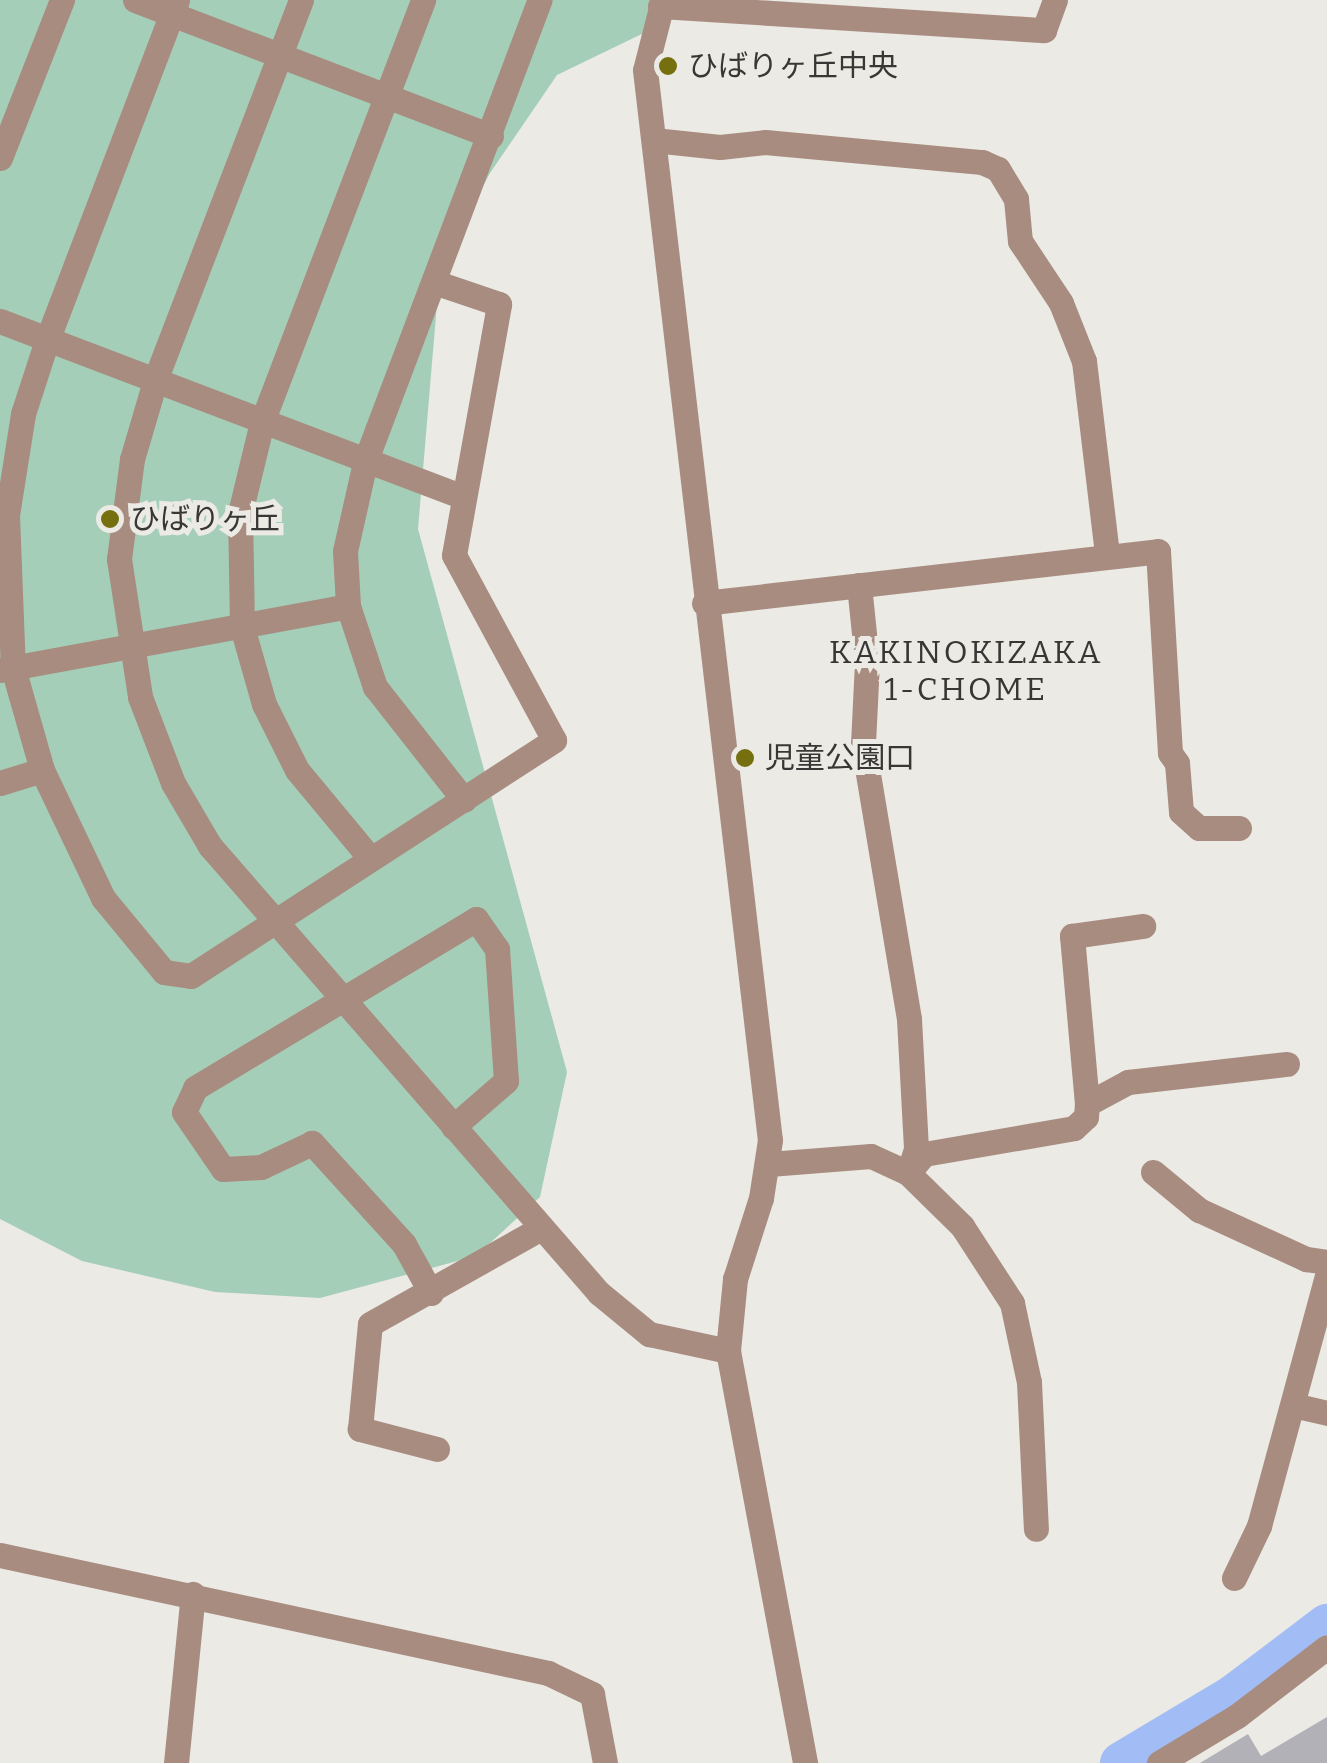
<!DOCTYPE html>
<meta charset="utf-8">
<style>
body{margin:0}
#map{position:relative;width:1327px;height:1763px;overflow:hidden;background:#ebeae4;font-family:Bitter,"Noto Sans JP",serif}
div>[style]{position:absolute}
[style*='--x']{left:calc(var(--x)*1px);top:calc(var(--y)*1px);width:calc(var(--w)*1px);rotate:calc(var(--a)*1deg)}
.green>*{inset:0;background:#a5ceb8}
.river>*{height:42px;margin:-21px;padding:0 21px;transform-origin:21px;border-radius:21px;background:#a2bdf5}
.building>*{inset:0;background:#b1b1b7}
.minor>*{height:25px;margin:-12.5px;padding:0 12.5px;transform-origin:12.5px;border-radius:12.5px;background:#a88c80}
.dots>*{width:28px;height:28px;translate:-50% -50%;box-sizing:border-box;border:5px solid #ebeae4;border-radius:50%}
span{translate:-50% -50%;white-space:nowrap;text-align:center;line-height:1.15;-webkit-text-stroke:10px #ebeae4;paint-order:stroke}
.poi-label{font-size:30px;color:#383735}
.left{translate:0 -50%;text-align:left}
.neighbourhood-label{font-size:32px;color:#383735;letter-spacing:2.5px}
</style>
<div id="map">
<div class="green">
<div style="clip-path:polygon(0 0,712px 0,557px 75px,490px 173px,440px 268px,418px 529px,567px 1072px,540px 1197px,476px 1256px,320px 1298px,215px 1292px,82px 1261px,0 1219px)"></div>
</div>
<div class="river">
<div style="--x:1121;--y:1763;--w:131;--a:-30.9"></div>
<div style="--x:1233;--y:1696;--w:118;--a:-37.1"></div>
</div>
<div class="building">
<div style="clip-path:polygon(1327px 1717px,1327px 1763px,1200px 1763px,1248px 1734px,1261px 1756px)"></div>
</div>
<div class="minor">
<div style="--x:135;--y:0;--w:381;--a:20.9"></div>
<div style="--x:177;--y:0;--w:364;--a:110.9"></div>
<div style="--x:47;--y:340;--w:78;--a:108"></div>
<div style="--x:23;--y:414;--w:102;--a:99"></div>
<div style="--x:7;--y:515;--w:153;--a:87.8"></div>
<div style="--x:13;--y:668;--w:106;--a:74.1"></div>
<div style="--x:42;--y:770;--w:142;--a:64.5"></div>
<div style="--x:103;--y:898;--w:96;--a:50.5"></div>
<div style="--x:164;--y:972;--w:27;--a:8"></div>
<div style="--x:191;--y:976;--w:433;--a:-33"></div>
<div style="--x:554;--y:740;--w:210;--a:-118.4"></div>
<div style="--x:454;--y:555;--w:255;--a:-79.8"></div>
<div style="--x:499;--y:304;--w:69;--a:-161.3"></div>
<div style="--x:301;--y:0;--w:408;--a:111"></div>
<div style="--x:155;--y:381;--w:81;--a:106.4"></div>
<div style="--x:132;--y:459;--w:101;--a:97.4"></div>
<div style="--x:119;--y:559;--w:140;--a:81.3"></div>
<div style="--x:140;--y:697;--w:92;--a:69"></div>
<div style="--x:173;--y:783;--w:73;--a:59.6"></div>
<div style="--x:210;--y:846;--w:593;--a:48.97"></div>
<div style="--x:599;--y:1293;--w:65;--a:39.4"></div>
<div style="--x:649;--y:1334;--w:81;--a:12.1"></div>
<div style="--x:663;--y:0;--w:72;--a:104.4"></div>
<div style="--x:645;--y:70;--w:1077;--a:83.34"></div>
<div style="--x:770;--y:1140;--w:59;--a:98.8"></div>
<div style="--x:761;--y:1198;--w:85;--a:107.8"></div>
<div style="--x:735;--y:1279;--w:72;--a:95.6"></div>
<div style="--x:728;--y:1351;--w:419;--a:79.4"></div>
<div style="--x:660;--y:6;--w:385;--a:3.6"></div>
<div style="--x:1044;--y:30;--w:32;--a:-70"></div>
<div style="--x:654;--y:140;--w:66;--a:6.1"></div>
<div style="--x:720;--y:147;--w:45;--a:-6.3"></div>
<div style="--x:765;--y:142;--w:218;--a:5.3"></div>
<div style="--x:982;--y:162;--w:17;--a:24"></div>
<div style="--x:998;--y:169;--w:35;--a:59"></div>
<div style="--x:1016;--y:199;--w:42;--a:84.6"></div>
<div style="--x:1020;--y:241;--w:74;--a:56.5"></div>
<div style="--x:1061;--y:303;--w:62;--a:68.4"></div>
<div style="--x:1084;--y:361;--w:194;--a:83.2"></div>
<div style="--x:0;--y:158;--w:170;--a:-68.6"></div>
<div style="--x:0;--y:321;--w:496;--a:20.8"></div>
<div style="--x:859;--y:585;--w:77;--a:84.1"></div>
<div style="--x:867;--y:662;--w:82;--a:92.8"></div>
<div style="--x:863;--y:744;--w:279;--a:80.5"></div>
<div style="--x:909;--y:1019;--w:130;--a:86.9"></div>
<div style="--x:916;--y:1149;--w:25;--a:108"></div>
<div style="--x:908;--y:1173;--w:76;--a:44.5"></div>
<div style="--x:962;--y:1226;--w:92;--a:57"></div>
<div style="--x:1012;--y:1303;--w:81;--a:77.9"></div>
<div style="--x:1029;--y:1382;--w:147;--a:87.3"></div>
<div style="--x:704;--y:603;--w:457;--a:-6.5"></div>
<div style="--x:1158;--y:551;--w:202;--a:86.6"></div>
<div style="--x:1170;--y:753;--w:12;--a:55"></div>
<div style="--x:1177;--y:763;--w:49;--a:85.3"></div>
<div style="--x:1181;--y:812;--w:24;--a:42"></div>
<div style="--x:1199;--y:828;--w:40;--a:0"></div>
<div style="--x:0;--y:670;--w:354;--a:-10.4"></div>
<div style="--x:0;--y:783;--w:44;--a:-17.2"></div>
<div style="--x:464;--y:800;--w:144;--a:-128.2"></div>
<div style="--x:375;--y:687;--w:85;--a:-108.4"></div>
<div style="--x:348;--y:606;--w:55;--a:-93.1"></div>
<div style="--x:345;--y:551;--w:91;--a:-77.3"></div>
<div style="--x:365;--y:462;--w:494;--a:-69.3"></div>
<div style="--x:370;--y:858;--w:114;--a:-129.7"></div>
<div style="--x:297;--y:770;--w:74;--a:-116.6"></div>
<div style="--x:264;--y:704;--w:80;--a:-105.9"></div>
<div style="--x:242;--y:627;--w:114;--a:-91"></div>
<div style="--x:240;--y:513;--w:94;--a:-76.4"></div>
<div style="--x:262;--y:422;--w:452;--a:-69.1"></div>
<div style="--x:1087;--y:1104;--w:47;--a:-28.2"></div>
<div style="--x:1128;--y:1082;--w:160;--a:-6.5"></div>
<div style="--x:769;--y:1164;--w:102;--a:-4.5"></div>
<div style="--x:871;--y:1156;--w:41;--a:24.7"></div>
<div style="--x:908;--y:1173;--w:25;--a:-50"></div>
<div style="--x:924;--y:1154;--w:152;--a:-9.8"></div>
<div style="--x:1074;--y:1128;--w:16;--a:-43"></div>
<div style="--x:1086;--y:1117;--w:13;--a:-86"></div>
<div style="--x:1087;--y:1104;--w:169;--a:-95.1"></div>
<div style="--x:1072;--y:936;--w:72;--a:-8"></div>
<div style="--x:1153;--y:1172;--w:60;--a:39.6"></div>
<div style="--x:1199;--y:1210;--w:118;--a:24.6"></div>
<div style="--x:1306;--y:1259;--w:21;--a:8"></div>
<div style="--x:431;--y:1293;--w:56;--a:-118.9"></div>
<div style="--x:404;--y:1244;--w:137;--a:-132.3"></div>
<div style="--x:312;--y:1143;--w:56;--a:154.8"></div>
<div style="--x:261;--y:1167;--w:38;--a:177"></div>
<div style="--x:223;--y:1169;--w:69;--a:-124.4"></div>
<div style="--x:184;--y:1112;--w:26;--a:-65"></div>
<div style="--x:195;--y:1088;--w:328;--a:-31"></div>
<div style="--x:476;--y:919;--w:37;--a:55"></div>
<div style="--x:497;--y:949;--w:132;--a:86.1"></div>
<div style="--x:506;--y:1081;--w:70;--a:139"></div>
<div style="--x:1293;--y:1405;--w:35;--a:13"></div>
<div style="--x:437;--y:1449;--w:80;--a:-165.4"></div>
<div style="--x:360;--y:1429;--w:105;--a:-84.6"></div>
<div style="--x:370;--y:1324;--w:196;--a:-29.3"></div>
<div style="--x:0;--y:1555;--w:561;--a:12.15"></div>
<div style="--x:548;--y:1673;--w:49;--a:25.5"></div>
<div style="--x:592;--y:1694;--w:70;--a:79.3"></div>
<div style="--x:1234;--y:1578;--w:58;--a:-64.3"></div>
<div style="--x:1259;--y:1526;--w:260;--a:-74.8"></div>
<div style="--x:176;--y:1763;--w:170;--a:-84.3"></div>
<div style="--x:1159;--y:1763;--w:91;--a:-31.1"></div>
<div style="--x:1237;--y:1716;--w:113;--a:-37.5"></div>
</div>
<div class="dots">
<div style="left:668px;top:66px;background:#756f0f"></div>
<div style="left:110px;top:519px;background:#756f0f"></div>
<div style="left:745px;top:758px;background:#756f0f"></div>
</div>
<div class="poi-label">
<span class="left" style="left:688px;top:66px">ひばりヶ丘中央</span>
<span class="left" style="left:130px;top:519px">ひばりヶ丘</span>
<span class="left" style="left:765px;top:758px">児童公園口</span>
</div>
<div class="neighbourhood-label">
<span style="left:966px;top:671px">KAKINOKIZAKA<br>1-CHOME</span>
</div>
</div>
